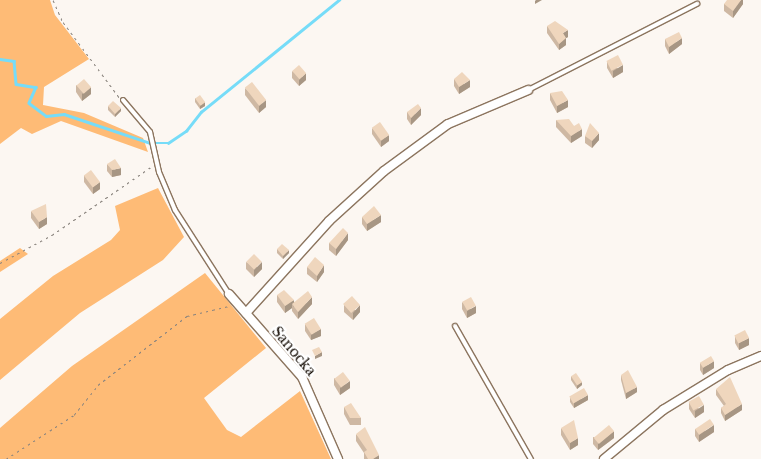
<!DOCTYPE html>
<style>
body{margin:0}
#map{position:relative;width:761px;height:459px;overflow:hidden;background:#fcf7f2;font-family:"Libre Baskerville",serif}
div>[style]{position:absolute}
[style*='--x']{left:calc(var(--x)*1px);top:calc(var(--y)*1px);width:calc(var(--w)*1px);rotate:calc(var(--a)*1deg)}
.green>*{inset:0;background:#febb76}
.stream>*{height:2.5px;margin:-1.25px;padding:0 1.25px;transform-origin:1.25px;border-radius:1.25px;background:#76dcf8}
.path>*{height:1px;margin-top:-0.5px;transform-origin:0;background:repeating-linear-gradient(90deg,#8a847e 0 2.5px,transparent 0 6.5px)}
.roads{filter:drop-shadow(1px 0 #8c755f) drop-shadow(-1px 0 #8c755f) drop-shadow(0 1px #8c755f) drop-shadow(0 -1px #8c755f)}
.service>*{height:4px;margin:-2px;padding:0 2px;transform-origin:2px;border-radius:2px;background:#fff}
.minor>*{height:8px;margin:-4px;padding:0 4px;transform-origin:4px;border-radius:4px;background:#fff}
.wall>*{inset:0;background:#ceb8a3}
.shaded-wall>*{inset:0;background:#a79684}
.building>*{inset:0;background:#efd6bd;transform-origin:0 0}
span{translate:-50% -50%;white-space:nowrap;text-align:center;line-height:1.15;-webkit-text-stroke:4.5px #fff;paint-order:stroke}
.street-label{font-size:14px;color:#150d05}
</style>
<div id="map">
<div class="green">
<div style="clip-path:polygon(0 0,50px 0,55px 15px,89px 59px,44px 87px,43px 105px,84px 113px,143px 138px,148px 152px,61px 121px,32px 134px,21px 128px,0 144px)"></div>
<div style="clip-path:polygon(158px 188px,184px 237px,163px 260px,80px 313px,0 380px,0 319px,53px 276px,111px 240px,120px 230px,115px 206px)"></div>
<div style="clip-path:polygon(20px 248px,28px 254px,0 272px,0 261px)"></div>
<div style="clip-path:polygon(205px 273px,266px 348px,204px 398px,227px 430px,241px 437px,300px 391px,331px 459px,0 459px,0 428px,72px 366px)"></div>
</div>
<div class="stream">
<div style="--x:0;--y:59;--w:14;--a:8"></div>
<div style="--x:14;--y:61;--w:23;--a:85"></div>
<div style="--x:16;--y:84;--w:20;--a:9"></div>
<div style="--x:36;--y:87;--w:17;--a:114"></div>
<div style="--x:29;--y:103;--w:21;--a:37"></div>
<div style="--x:46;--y:116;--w:18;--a:-6"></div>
<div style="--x:64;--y:114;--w:91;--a:18.6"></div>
<div style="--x:156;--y:143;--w:12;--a:0"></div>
<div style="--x:168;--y:143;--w:22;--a:-34"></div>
<div style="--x:186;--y:131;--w:24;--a:-52"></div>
<div style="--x:201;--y:112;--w:178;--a:-39.1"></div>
</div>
<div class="path">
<div style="--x:53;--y:0;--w:24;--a:66"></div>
<div style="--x:63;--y:22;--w:94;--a:53.3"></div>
<div style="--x:0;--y:263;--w:59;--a:-28.3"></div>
<div style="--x:52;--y:235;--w:120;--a:-34.5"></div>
<div style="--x:6;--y:459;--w:81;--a:-32.9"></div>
<div style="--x:74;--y:415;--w:38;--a:-51"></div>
<div style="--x:98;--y:385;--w:113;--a:-37.8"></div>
<div style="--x:187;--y:316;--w:43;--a:-13.4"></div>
</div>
<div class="roads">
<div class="service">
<div style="--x:528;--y:90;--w:190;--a:-27"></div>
<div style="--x:123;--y:100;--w:42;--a:49.8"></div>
<div style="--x:150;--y:132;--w:41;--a:77.3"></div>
<div style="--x:159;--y:172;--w:41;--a:67.2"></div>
<div style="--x:175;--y:210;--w:100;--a:57.3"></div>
<div style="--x:455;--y:326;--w:153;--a:60.3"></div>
</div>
<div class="minor">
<div style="--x:229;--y:294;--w:111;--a:48.7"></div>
<div style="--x:302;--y:377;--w:90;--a:66.3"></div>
<div style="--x:246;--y:313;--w:124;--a:-47.9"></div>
<div style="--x:329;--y:221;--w:74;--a:-42.3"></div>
<div style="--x:384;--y:171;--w:79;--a:-36.3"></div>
<div style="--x:448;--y:124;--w:87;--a:-23"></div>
<div style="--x:604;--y:459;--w:77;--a:-39.7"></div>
<div style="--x:663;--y:410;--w:76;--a:-31.6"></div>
<div style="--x:728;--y:370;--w:36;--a:-23"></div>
</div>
</div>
<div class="wall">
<div style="clip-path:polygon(743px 0,743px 4px,733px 18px,724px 11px,724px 4px)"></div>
<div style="clip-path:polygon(547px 26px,568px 37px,566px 38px,566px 45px,559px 50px,547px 33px)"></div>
<div style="clip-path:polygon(665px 39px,682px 44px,669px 54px,665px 46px)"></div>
<div style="clip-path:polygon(607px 61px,623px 72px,613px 78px,607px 68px)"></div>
<div style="clip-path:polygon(292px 71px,306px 80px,299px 86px,292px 78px)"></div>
<div style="clip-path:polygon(454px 79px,470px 87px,459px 94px,454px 86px)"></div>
<div style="clip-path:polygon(76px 85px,91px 94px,82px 101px,76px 92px)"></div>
<div style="clip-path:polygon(245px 88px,266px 107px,259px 113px,245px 95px)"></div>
<div style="clip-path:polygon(550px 93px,568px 107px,557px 113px,550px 100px)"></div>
<div style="clip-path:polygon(195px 98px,205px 106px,200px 109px,195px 102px)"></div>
<div style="clip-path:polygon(108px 106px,121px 111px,115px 117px,108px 110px)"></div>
<div style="clip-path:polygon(407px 112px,421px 115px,411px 125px,407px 119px)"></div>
<div style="clip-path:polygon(556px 120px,574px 126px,582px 136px,571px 143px,556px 127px)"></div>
<div style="clip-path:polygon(372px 128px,389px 141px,381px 147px,372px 134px)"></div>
<div style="clip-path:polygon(585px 136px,599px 140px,592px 148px,585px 143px)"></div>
<div style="clip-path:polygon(107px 164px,121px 175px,112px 177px,107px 171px)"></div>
<div style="clip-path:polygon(84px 175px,100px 189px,93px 194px,84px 182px)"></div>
<div style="clip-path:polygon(31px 211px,47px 224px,39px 229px,31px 218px)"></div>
<div style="clip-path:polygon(362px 217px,381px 222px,367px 231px,362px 224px)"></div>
<div style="clip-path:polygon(348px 240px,336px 256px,329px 250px,329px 243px)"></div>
<div style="clip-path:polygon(277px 249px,289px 253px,283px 259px,277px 253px)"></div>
<div style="clip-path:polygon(246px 262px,262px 269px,254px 277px,246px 269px)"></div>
<div style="clip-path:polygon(307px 267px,324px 272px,317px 282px,307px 274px)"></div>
<div style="clip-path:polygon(277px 295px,294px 302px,312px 304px,298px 319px,292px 311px,292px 308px,285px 313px,277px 302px)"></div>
<div style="clip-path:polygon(462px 302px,476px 313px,467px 318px,462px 309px)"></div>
<div style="clip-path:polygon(344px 305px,360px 312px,353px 320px,344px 312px)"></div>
<div style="clip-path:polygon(305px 324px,321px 336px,311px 340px,305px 331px)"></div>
<div style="clip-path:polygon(735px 336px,749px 345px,739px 350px,735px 343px)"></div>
<div style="clip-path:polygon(700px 363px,714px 368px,703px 375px,700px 370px)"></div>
<div style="clip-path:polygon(621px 375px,637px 392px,626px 399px,621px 380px)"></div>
<div style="clip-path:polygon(571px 376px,582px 385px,577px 389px,571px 380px)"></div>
<div style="clip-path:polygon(334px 378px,350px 388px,340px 395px,334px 385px)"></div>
<div style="clip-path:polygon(716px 389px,742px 410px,725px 421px,721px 413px,721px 408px,724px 406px,716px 395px)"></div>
<div style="clip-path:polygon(570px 397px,588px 400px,574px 408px,570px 402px)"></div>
<div style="clip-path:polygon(689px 402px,704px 412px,695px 418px,689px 409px)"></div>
<div style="clip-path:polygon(344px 407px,361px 418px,361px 425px,350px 425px,344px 414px)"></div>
<div style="clip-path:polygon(561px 428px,578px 445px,570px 450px,561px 435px)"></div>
<div style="clip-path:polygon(695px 429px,714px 432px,699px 442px,695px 436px)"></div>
<div style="clip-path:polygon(356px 434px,379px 459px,364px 459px,364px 453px,356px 441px)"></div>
<div style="clip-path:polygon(593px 437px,614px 438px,598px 450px,593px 444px)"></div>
</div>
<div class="shaded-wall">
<div style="clip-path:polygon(536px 0,542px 0,535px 4px,535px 1px)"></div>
<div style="clip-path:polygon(741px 0,743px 0,743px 4px,733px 18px,733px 11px)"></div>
<div style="clip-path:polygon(568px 30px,568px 37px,563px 40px,563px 33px)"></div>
<div style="clip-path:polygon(566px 38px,566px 45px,559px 50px,559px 44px)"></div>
<div style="clip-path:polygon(682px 38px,682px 44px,669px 54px,669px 47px)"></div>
<div style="clip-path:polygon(623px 65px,623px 72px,613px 78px,613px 71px)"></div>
<div style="clip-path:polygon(306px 73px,306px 80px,299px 86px,299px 80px)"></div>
<div style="clip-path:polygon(470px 80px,470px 87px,459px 94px,459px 87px)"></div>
<div style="clip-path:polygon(91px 87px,91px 94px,82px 101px,82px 94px)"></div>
<div style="clip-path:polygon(266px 100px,266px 107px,259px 113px,259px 106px)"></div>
<div style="clip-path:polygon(568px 100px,568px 107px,557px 113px,557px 106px)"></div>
<div style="clip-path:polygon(205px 102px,205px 106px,200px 109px,200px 105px)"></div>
<div style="clip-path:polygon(121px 108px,121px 111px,115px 117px,115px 114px)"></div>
<div style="clip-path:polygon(421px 108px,421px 115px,411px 125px,411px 118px)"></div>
<div style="clip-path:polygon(582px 129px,582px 136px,571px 143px,571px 136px)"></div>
<div style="clip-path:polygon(599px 133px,599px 140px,592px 148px,592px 141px)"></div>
<div style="clip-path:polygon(389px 135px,389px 141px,381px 147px,381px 140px)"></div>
<div style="clip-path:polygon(121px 168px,121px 175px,112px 177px,112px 170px)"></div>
<div style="clip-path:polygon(100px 182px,100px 189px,93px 194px,93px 187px)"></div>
<div style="clip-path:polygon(381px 215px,381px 222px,367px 231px,367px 224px)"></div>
<div style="clip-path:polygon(47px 217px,47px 224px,39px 229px,39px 222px)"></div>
<div style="clip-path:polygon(348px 233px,348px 240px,336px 256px,336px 249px)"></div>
<div style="clip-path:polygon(289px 250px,289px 253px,283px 259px,283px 256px)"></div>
<div style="clip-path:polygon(262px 262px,262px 269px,254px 277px,254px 270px)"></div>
<div style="clip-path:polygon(324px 265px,324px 272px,317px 282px,317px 276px)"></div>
<div style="clip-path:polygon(312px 297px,312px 304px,298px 319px,298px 312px)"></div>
<div style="clip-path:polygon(294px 300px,294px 307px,292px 304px,292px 308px,285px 313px,285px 306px)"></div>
<div style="clip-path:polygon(360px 305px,360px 312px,353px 320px,353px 313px)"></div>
<div style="clip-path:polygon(476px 306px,476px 313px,467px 318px,467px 311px)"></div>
<div style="clip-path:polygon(321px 329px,321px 336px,311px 340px,311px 334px)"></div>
<div style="clip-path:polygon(749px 338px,749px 345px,739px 350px,739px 343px)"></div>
<div style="clip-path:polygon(322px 352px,322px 356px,315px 359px,315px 356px)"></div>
<div style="clip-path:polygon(714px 361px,714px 368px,703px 375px,703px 368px)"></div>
<div style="clip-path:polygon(350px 381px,350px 388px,340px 395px,340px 388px)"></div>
<div style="clip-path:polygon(582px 382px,582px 385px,577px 389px,577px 385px)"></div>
<div style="clip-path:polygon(637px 387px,637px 392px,626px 399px,626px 393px)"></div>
<div style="clip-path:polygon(588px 395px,588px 400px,574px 408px,574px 403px)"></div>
<div style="clip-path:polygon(742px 404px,742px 410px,725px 421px,725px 415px)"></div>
<div style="clip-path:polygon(704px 405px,704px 412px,695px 418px,695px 411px)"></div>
<div style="clip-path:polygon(714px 425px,714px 432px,699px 442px,699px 435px)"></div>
<div style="clip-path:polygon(614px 431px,614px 438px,598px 450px,598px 443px)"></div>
<div style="clip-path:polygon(578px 438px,578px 445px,570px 450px,570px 443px)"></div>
<div style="clip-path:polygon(379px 455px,379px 459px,373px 459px)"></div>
</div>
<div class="building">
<div style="clip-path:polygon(727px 0,741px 0,733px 11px,724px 4px)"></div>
<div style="clip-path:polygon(555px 21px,568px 30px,563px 33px,566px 38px,559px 44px,547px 26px)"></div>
<div style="clip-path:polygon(679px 32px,682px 38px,669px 47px,665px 39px)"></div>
<div style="left:618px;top:55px;width:11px;height:13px;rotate:63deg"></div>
<div style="left:299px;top:65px;width:11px;height:9px;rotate:49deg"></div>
<div style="clip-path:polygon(462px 72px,470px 80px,459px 87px,454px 79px)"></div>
<div style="left:84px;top:79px;width:11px;height:10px;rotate:49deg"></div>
<div style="left:252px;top:82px;width:23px;height:9px;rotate:52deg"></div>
<div style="clip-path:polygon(562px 91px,568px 100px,557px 106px,550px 93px)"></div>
<div style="left:200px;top:95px;width:9px;height:6px;rotate:54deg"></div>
<div style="clip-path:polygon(113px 101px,121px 108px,115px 114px,108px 106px)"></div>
<div style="clip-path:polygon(418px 104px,421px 108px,411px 118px,407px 112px)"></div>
<div style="clip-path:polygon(569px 119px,574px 126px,579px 123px,582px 129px,571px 136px,556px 120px)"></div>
<div style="left:380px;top:122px;width:16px;height:10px;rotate:55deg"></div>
<div style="clip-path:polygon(590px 123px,599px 133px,592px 141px,585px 136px)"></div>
<div style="clip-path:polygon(115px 159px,121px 168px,112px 170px,107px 164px)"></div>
<div style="left:91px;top:170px;width:15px;height:9px;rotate:53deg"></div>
<div style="clip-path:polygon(46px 204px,47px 217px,39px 222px,31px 211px)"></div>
<div style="clip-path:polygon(374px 206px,381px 215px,367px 224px,362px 217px)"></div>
<div style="clip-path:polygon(343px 228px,348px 233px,336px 249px,329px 243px)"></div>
<div style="clip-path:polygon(282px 244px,289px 250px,283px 256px,277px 249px)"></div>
<div style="left:254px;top:254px;width:11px;height:11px;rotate:45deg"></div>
<div style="clip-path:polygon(315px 257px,324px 265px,317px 276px,307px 267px)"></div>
<div style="clip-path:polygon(284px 290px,294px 300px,285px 306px,277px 295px)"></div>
<div style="clip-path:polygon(308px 291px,312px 297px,298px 312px,292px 304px)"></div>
<div style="left:352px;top:296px;width:12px;height:12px;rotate:48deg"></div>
<div style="left:471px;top:297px;width:10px;height:10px;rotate:61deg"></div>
<div style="left:314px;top:318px;width:13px;height:11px;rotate:58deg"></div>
<div style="left:745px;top:330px;width:9px;height:12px;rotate:63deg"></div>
<div style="clip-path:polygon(319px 347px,322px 352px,315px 356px,312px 350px)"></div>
<div style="left:711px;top:356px;width:6px;height:13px;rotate:59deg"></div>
<div style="clip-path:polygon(628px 370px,637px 387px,626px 393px,621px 375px)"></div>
<div style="left:343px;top:372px;width:11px;height:11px;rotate:52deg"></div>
<div style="left:576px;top:373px;width:11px;height:6px;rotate:56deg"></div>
<div style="clip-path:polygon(730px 377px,742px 404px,725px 415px,721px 408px,726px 404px,716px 389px)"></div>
<div style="left:584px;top:388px;width:8px;height:17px;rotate:60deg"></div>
<div style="left:699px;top:396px;width:10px;height:12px;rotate:61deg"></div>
<div style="clip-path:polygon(351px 403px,361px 418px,350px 418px,344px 407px)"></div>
<div style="left:710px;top:419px;width:7px;height:18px;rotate:56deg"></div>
<div style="clip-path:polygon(574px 420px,578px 438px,570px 443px,561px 428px)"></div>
<div style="left:609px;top:425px;width:8px;height:20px;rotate:50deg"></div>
<div style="clip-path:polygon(365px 427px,379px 455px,373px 459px,368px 459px,364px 452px,367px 450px,356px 434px)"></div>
</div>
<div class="street-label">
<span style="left:294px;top:351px;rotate:50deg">Sanocka</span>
</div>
</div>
